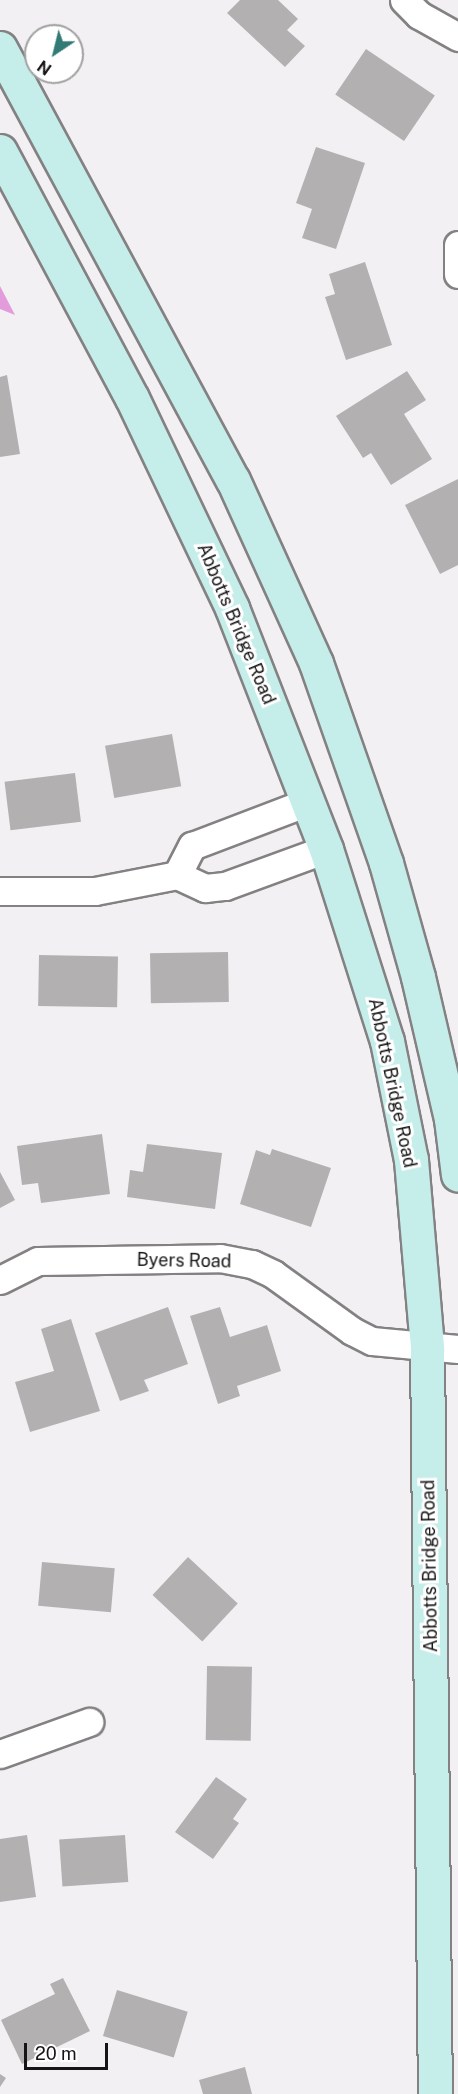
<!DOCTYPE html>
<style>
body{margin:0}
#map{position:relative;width:458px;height:2094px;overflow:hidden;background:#f3f0f3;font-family:"Public Sans",sans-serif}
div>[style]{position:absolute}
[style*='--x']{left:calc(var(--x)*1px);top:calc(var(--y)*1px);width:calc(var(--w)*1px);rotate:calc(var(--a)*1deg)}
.forest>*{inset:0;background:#e29cdb}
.building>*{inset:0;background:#b3b0b2;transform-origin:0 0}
.roads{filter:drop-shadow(2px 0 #848183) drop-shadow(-2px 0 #848183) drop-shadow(0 2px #848183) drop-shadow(0 -2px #848183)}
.minor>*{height:27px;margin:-13.5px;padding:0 13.5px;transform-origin:13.5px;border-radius:13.5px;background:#fff}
.secondary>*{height:33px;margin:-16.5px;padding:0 16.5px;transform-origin:16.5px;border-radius:16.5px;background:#c5eeeb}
span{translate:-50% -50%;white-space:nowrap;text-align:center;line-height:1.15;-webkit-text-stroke:6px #fff;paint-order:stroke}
.street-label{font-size:18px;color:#161516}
.north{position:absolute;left:24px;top:24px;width:60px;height:60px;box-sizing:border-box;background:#fff;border:2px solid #a2a1a2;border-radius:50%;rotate:215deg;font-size:16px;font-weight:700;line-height:24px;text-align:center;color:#161516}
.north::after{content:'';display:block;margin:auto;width:21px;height:27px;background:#327a75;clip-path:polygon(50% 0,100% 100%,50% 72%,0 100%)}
.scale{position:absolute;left:24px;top:2043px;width:84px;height:27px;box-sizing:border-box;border:3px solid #161516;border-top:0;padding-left:8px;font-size:18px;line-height:21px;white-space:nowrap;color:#161516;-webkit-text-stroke:4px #fff;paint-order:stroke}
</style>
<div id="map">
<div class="forest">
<div style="clip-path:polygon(0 286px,15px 315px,0 309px)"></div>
</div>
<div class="building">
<div style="clip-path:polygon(240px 0,278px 0,298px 19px,287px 30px,305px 46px,285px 67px,227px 13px)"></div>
<div style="left:366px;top:49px;width:83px;height:55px;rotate:34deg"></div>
<div style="clip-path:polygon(316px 147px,365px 163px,336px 249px,302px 238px,312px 209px,296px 203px)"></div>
<div style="clip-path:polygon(365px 262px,392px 345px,346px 360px,325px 297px,335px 294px,329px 274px)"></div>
<div style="clip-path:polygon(407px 371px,426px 400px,404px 414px,432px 459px,391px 485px,371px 453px,363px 458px,336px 416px)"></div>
<div style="clip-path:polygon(7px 375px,20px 454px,0 457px,0 377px)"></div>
<div style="clip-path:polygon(458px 479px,458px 565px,440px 574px,405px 505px)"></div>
<div style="left:172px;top:734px;width:53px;height:68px;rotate:80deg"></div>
<div style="left:75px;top:773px;width:49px;height:71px;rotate:83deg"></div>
<div style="left:228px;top:952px;width:50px;height:78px;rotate:89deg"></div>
<div style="left:39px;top:955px;width:79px;height:51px;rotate:1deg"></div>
<div style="clip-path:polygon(102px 1134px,110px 1194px,41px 1203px,38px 1183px,22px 1185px,17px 1146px)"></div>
<div style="clip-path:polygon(147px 1144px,222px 1153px,215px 1209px,127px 1197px,130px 1170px,143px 1172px)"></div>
<div style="clip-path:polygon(272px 1149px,331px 1168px,311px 1227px,240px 1204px,256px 1150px,270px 1155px)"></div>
<div style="clip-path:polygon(0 1172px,15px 1200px,0 1208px)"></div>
<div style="clip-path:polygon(168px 1307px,188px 1364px,144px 1380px,149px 1391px,120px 1401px,95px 1333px)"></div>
<div style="clip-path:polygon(220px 1307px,230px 1337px,267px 1325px,281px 1371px,237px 1386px,240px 1396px,218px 1404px,190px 1316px)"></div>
<div style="clip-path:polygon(71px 1319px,100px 1411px,30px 1432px,15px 1382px,54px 1371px,41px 1329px)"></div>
<div style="left:188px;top:1557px;width:68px;height:52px;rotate:43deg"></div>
<div style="left:42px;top:1562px;width:73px;height:44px;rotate:5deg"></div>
<div style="left:207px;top:1666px;width:45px;height:74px;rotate:1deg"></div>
<div style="clip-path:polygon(216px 1777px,247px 1799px,233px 1819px,239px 1823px,213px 1859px,175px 1832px)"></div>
<div style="clip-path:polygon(27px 1835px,36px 1897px,0 1902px,0 1839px)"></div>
<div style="left:125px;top:1835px;width:47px;height:66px;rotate:86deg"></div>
<div style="clip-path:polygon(63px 1978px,90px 2031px,22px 2064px,1px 2020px,55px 1994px,50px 1984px)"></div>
<div style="left:117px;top:1990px;width:74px;height:48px;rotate:17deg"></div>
<div style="clip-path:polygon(245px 2067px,252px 2094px,203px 2094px,199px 2080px)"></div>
<div style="clip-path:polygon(0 2074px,6px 2078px,0 2087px)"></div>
</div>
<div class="roads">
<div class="minor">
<div style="--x:404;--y:0;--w:21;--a:45"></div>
<div style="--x:419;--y:15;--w:45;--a:29.4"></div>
<div style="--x:458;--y:245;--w:29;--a:90"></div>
<div style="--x:177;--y:875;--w:33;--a:-63"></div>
<div style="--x:192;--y:846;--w:124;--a:-20.8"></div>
<div style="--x:0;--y:891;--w:95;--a:0"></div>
<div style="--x:95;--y:891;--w:84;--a:-11"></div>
<div style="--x:177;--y:875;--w:31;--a:25"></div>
<div style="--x:205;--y:888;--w:20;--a:-6"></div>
<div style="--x:225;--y:886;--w:108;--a:-20.1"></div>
<div style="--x:0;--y:1280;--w:42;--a:-26.6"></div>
<div style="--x:38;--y:1261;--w:182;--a:-0.9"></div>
<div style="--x:220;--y:1258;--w:33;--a:11"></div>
<div style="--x:252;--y:1264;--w:23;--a:25"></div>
<div style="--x:273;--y:1274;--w:97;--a:35.8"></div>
<div style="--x:352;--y:1331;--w:22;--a:27"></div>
<div style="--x:372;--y:1341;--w:86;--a:5.3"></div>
<div style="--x:0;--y:1754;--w:95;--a:-19.8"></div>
</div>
<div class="secondary">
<div style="--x:0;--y:48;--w:491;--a:61.7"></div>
<div style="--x:233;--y:480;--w:201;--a:65.6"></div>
<div style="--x:316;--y:663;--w:212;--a:70.7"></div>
<div style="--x:386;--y:863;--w:118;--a:74.3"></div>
<div style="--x:418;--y:977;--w:146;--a:76.9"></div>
<div style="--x:451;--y:1119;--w:56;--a:82.9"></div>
<div style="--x:0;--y:151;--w:280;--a:61.9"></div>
<div style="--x:132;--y:398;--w:233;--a:64.5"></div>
<div style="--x:232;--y:608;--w:259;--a:68.7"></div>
<div style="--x:326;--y:849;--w:201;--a:72.4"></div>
<div style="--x:387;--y:1041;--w:121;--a:78.6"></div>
<div style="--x:411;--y:1160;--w:189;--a:85.1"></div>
<div style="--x:427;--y:1348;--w:746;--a:89.39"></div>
</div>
</div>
<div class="street-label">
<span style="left:236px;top:624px;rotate:67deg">Abbotts Bridge Road</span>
<span style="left:392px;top:1083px;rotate:78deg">Abbotts Bridge Road</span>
<span style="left:184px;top:1261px;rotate:1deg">Byers Road</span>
<span style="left:430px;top:1566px;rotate:-91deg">Abbotts Bridge Road</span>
</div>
<div class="north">N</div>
<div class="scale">20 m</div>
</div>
